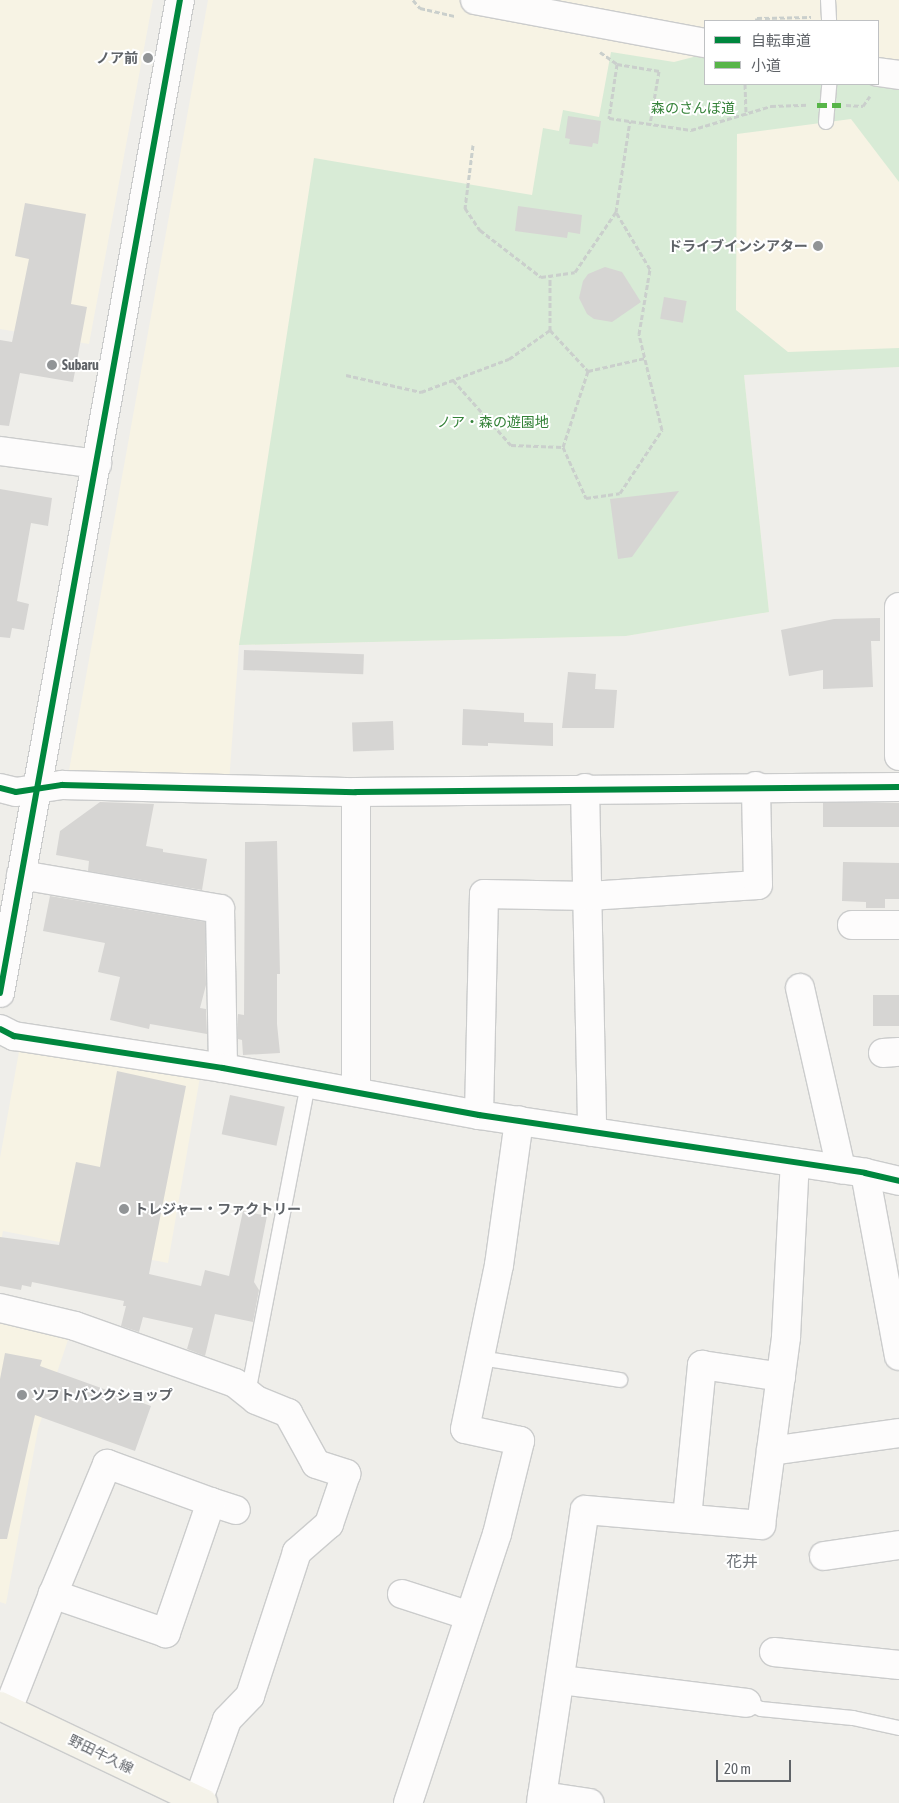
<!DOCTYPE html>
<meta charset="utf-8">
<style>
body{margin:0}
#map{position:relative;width:899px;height:1803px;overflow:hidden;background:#efeeea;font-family:"Asap Condensed","Noto Sans JP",sans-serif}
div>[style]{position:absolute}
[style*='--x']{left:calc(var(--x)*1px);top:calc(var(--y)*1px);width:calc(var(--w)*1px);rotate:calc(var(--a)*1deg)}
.commercial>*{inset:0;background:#f7f3e4}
.green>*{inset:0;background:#d8ebd6}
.building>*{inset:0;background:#d6d5d3;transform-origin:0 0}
.path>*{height:3px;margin-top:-1.5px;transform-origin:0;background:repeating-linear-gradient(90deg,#cacfcc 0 5px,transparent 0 7.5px)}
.roads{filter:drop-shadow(1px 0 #cbcccc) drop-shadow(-1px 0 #cbcccc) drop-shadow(0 1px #cbcccc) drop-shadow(0 -1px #cbcccc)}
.service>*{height:14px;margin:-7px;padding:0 7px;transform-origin:7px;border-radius:7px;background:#fdfcfc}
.minor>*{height:28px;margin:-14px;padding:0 14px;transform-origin:14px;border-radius:14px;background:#fdfcfc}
.tertiary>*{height:28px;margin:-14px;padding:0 14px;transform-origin:14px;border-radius:14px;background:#fdfcfc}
.primary>*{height:28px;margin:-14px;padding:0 14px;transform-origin:14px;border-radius:14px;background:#f4f2e9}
.quiet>*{height:5px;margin-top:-2.5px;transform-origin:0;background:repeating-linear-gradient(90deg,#58b549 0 10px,transparent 0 15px)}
.cycleway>*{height:6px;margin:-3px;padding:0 3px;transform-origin:3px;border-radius:3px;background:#00873e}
.dots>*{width:14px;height:14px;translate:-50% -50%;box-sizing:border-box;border:2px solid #fff;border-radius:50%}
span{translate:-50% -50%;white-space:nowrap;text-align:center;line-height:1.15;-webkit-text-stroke:4px #fff;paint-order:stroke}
.poi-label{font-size:14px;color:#5f6368;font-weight:700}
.right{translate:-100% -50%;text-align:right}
.left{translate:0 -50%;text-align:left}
.park-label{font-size:14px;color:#348238}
.street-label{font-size:14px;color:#5f6368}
.quarter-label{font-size:16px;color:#70757a}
.legend{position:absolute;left:704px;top:20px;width:175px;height:65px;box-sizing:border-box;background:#fff;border:1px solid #bfc1c3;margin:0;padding:6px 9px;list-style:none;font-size:15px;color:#5f6368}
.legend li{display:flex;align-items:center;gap:10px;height:25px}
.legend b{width:25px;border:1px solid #bfc1c3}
.scale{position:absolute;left:716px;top:1760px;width:75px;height:22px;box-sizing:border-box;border:2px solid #5f6368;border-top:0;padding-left:6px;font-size:15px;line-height:18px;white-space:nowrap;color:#5f6368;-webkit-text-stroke:4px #fff;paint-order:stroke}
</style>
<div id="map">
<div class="commercial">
<div style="clip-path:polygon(0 0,153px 0,89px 344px,0 329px)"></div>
<div style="clip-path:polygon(evenodd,208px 0,899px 0,899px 367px,744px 375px,769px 612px,626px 636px,239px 645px,229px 783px,68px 776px,208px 0,705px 21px,878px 21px,878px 84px,705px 84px,705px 21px)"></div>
<div style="clip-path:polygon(20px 1046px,200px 1077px,168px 1263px,3px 1231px,0 1246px,0 1158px)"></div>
<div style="clip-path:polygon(0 1317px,70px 1334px,38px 1429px,6px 1604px,0 1602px)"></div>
</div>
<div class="green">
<div style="clip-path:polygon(611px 52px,674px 62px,705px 54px,705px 84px,875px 84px,899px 88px,899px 182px,851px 119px,737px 134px,736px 310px,788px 352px,899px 348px,899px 367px,744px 375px,769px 612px,626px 636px,239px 645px,314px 158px,532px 195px,543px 128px,559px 131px,563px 110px,599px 117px)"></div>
</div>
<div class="building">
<div style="clip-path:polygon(568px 116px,601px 121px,598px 144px,593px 143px,592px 147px,569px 144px,570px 139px,565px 138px)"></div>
<div style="clip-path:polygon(25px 203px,86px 214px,71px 304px,87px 307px,73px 382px,20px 373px,9px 426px,0 425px,0 340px,12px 342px,29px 259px,15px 256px)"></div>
<div style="clip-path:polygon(518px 206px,582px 215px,580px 234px,568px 232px,567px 238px,515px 231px)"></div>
<div style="clip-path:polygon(605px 267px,622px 272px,641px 302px,612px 322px,594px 319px,587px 314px,579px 298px,583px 281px,588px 274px)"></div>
<div style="left:664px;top:297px;width:23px;height:22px;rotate:10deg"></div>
<div style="clip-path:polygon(0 489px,52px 498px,48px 526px,31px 523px,17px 601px,29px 604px,24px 630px,12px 628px,10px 638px,0 637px)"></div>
<div style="clip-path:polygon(679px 491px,632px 557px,618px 559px,610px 499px)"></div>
<div style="clip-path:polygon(880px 618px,880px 641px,871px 641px,873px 687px,823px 689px,823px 670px,789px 676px,781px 630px,834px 619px)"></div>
<div style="left:244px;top:650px;width:120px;height:20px;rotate:2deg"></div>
<div style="clip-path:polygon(568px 672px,596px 674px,595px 689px,617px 690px,614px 728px,562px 728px)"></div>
<div style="clip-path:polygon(463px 709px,524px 713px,524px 722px,553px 723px,553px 746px,488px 743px,488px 746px,462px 745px)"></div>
<div style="left:393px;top:721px;width:29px;height:41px;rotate:88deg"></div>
<div style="clip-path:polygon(100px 802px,154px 804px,146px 846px,163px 849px,163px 852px,207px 859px,202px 890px,88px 871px,89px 861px,56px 855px,60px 831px)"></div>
<div style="left:823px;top:803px;width:76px;height:24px"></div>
<div style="clip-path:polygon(277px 841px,280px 974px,277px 974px,277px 1024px,280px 1053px,243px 1055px,242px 1040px,238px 1039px,238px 1014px,244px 1015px,245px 842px)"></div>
<div style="clip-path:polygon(843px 862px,899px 863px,899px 899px,885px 899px,885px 908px,866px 908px,866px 902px,842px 901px)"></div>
<div style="clip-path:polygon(50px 896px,205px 922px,206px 985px,200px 1008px,206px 1009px,207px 1034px,150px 1024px,149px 1029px,110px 1020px,120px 977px,98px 972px,105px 943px,43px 931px)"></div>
<div style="left:873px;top:995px;width:26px;height:31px"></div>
<div style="clip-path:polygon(117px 1071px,186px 1086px,149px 1274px,201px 1286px,205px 1270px,229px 1276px,243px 1211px,267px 1216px,254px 1282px,259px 1290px,253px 1322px,215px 1314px,205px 1356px,187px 1349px,193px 1328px,143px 1317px,139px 1332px,121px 1326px,126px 1306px,123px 1306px,124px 1301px,32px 1282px,31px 1287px,22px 1285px,21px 1290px,0 1286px,0 1237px,59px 1245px,76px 1162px,100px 1167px)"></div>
<div style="left:230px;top:1095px;width:56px;height:40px;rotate:12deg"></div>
<div style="clip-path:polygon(5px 1353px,42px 1360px,40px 1366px,151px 1406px,135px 1451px,35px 1415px,7px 1539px,0 1539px,0 1379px)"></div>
</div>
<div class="path">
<div style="--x:413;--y:0;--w:11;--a:49"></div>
<div style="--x:420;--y:8;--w:36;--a:13"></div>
<div style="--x:756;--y:21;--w:3;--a:-72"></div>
<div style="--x:757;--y:18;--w:54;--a:-1.1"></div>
<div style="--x:600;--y:52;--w:21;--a:35"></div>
<div style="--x:617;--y:64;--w:55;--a:98.4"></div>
<div style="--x:609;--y:118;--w:83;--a:8.3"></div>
<div style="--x:691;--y:130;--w:84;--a:-16.7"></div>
<div style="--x:771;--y:106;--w:37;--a:-2"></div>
<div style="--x:617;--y:64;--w:43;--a:9.5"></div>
<div style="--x:659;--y:71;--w:54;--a:99.6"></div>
<div style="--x:745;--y:84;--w:31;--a:88"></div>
<div style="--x:846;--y:105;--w:17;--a:3"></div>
<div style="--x:863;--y:106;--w:12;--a:-55"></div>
<div style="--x:473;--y:145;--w:64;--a:97.2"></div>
<div style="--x:465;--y:208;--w:27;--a:56"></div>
<div style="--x:480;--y:230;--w:77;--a:37.6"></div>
<div style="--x:541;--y:277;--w:34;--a:-8"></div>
<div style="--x:575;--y:272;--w:73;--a:-55.7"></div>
<div style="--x:616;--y:212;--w:92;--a:-81.3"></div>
<div style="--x:550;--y:330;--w:56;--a:47.2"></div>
<div style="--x:588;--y:371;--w:58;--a:-12.8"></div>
<div style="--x:346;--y:375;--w:77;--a:12.8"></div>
<div style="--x:421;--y:392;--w:94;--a:-20.6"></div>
<div style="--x:509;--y:359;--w:50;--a:-35.3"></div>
<div style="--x:550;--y:330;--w:54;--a:-90"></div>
<div style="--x:453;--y:380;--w:87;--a:48.3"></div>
<div style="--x:511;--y:445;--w:52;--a:2.2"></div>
<div style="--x:563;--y:447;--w:56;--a:65.7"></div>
<div style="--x:586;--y:498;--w:34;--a:-8"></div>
<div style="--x:620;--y:493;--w:76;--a:-56.3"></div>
<div style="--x:662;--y:430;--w:99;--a:-103.5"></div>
<div style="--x:639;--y:334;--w:66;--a:-80.4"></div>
<div style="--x:650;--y:269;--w:66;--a:-120.8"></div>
<div style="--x:563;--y:447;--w:80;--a:-71.8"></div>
</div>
<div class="roads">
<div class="service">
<div style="--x:828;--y:0;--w:21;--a:87"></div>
<div style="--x:826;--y:122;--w:38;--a:-85"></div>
<div style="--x:480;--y:1358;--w:142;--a:8.9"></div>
<div style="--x:248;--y:1393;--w:316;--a:-79"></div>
<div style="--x:747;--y:1703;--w:15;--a:23"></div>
<div style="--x:761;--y:1709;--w:92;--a:5.6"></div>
<div style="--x:853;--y:1718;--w:47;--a:12.3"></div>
</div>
<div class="minor">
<div style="--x:0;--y:451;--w:98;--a:7.6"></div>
<div style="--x:899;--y:607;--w:149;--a:90"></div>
<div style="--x:0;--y:788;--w:16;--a:14"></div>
<div style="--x:16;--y:792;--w:47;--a:-8.7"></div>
<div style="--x:62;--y:785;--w:294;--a:1.4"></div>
<div style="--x:356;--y:792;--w:543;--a:-0.53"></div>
<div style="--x:585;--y:788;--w:344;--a:88.8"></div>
<div style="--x:356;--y:792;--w:300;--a:90"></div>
<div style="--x:21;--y:875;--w:202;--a:9.7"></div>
<div style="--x:220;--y:909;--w:159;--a:88.9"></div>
<div style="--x:852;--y:925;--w:47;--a:0"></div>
<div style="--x:800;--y:988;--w:186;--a:77.2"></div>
<div style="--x:0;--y:1029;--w:16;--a:27"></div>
<div style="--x:14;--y:1036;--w:211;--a:8.7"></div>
<div style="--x:223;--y:1068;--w:260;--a:10.4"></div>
<div style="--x:479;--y:1115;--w:390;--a:8.5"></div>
<div style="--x:865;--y:1173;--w:35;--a:13"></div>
<div style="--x:883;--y:1053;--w:16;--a:-4"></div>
<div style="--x:479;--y:1115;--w:221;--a:-88.7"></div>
<div style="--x:484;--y:894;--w:105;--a:1.1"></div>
<div style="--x:589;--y:896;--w:169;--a:-3.7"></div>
<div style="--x:758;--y:885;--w:99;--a:-91.2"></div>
<div style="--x:865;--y:1173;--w:186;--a:79.5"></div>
<div style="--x:0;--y:1308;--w:77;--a:13.5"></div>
<div style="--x:75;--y:1326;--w:170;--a:19.6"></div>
<div style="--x:235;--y:1383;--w:27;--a:39"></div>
<div style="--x:256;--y:1400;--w:35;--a:22"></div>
<div style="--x:288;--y:1413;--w:58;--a:61.2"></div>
<div style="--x:316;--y:1464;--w:32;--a:18"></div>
<div style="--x:346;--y:1474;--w:53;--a:108.8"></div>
<div style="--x:329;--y:1524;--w:43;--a:138.8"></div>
<div style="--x:297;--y:1552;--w:151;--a:108.1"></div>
<div style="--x:250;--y:1696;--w:33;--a:134"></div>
<div style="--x:227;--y:1720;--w:86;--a:109.7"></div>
<div style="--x:771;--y:1451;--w:129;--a:-8"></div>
<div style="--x:211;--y:1502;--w:26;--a:18"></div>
<div style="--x:687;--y:1518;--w:154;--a:-84.4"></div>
<div style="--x:702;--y:1365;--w:80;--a:8.6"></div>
<div style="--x:824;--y:1556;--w:76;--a:-8.3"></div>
<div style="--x:402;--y:1594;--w:71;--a:17.9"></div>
<div style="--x:774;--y:1652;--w:126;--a:5.9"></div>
<div style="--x:561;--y:1680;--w:187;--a:7"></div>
<div style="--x:8;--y:1709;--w:123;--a:-68.6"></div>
<div style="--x:53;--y:1594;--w:141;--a:-67.4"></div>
<div style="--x:107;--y:1464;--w:111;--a:20.1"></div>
<div style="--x:211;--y:1502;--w:139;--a:109"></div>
<div style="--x:166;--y:1633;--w:120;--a:-161"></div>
<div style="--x:542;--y:1796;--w:48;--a:8.5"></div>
<div style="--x:408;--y:1803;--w:283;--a:-71.7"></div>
<div style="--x:497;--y:1534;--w:96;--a:-76.1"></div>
<div style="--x:520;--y:1441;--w:56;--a:-167.7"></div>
<div style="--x:465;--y:1429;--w:167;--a:-78.3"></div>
<div style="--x:499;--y:1265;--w:146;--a:-82.1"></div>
<div style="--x:541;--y:1803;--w:296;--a:-81.5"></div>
<div style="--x:585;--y:1510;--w:177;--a:4.9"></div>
<div style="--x:761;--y:1525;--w:190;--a:-82.4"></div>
<div style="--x:786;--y:1337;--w:175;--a:-87.1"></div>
</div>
<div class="tertiary">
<div style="--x:475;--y:0;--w:234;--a:10.6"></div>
<div style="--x:878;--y:72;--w:21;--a:8"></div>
<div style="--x:0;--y:993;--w:1009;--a:-79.73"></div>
</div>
<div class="primary">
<div style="--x:0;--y:1706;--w:225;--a:25.5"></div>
</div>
</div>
<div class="quiet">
<div style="--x:817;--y:105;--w:24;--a:0"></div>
</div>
<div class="cycleway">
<div style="--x:0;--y:788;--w:16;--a:14"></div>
<div style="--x:16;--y:792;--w:47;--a:-8.7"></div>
<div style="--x:62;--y:785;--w:294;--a:1.4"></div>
<div style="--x:356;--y:792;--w:543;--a:-0.53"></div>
<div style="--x:0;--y:993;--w:1009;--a:-79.73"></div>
<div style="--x:0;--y:1029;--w:16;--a:27"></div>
<div style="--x:14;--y:1036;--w:211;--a:8.7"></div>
<div style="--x:223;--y:1068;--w:260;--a:10.4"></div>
<div style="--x:479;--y:1115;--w:390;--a:8.5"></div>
<div style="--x:865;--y:1173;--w:35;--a:13"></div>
</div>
<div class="dots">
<div style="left:148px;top:58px;background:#919496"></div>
<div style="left:818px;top:246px;background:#919496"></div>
<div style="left:52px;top:365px;background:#919496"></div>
<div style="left:124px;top:1209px;background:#919496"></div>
<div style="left:22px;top:1395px;background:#919496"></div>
</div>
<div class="poi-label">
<span class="right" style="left:138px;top:58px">ノア前</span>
<span class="right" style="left:808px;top:246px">ドライブインシアター</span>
<span class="left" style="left:62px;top:365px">Subaru</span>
<span class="left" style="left:134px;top:1209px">トレジャー・ファクトリー</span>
<span class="left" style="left:32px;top:1395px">ソフトバンクショップ</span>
</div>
<div class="park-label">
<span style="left:693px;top:108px">森のさんぽ道</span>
<span style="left:493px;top:422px">ノア・森の遊園地</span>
</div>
<div class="street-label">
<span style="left:101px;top:1754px;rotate:26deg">野田牛久線</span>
</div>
<div class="quarter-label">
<span style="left:742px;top:1561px">花井</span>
</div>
<ul class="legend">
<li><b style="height:6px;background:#00873e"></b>自転車道</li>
<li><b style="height:6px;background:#58b549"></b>小道</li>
</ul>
<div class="scale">20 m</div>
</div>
